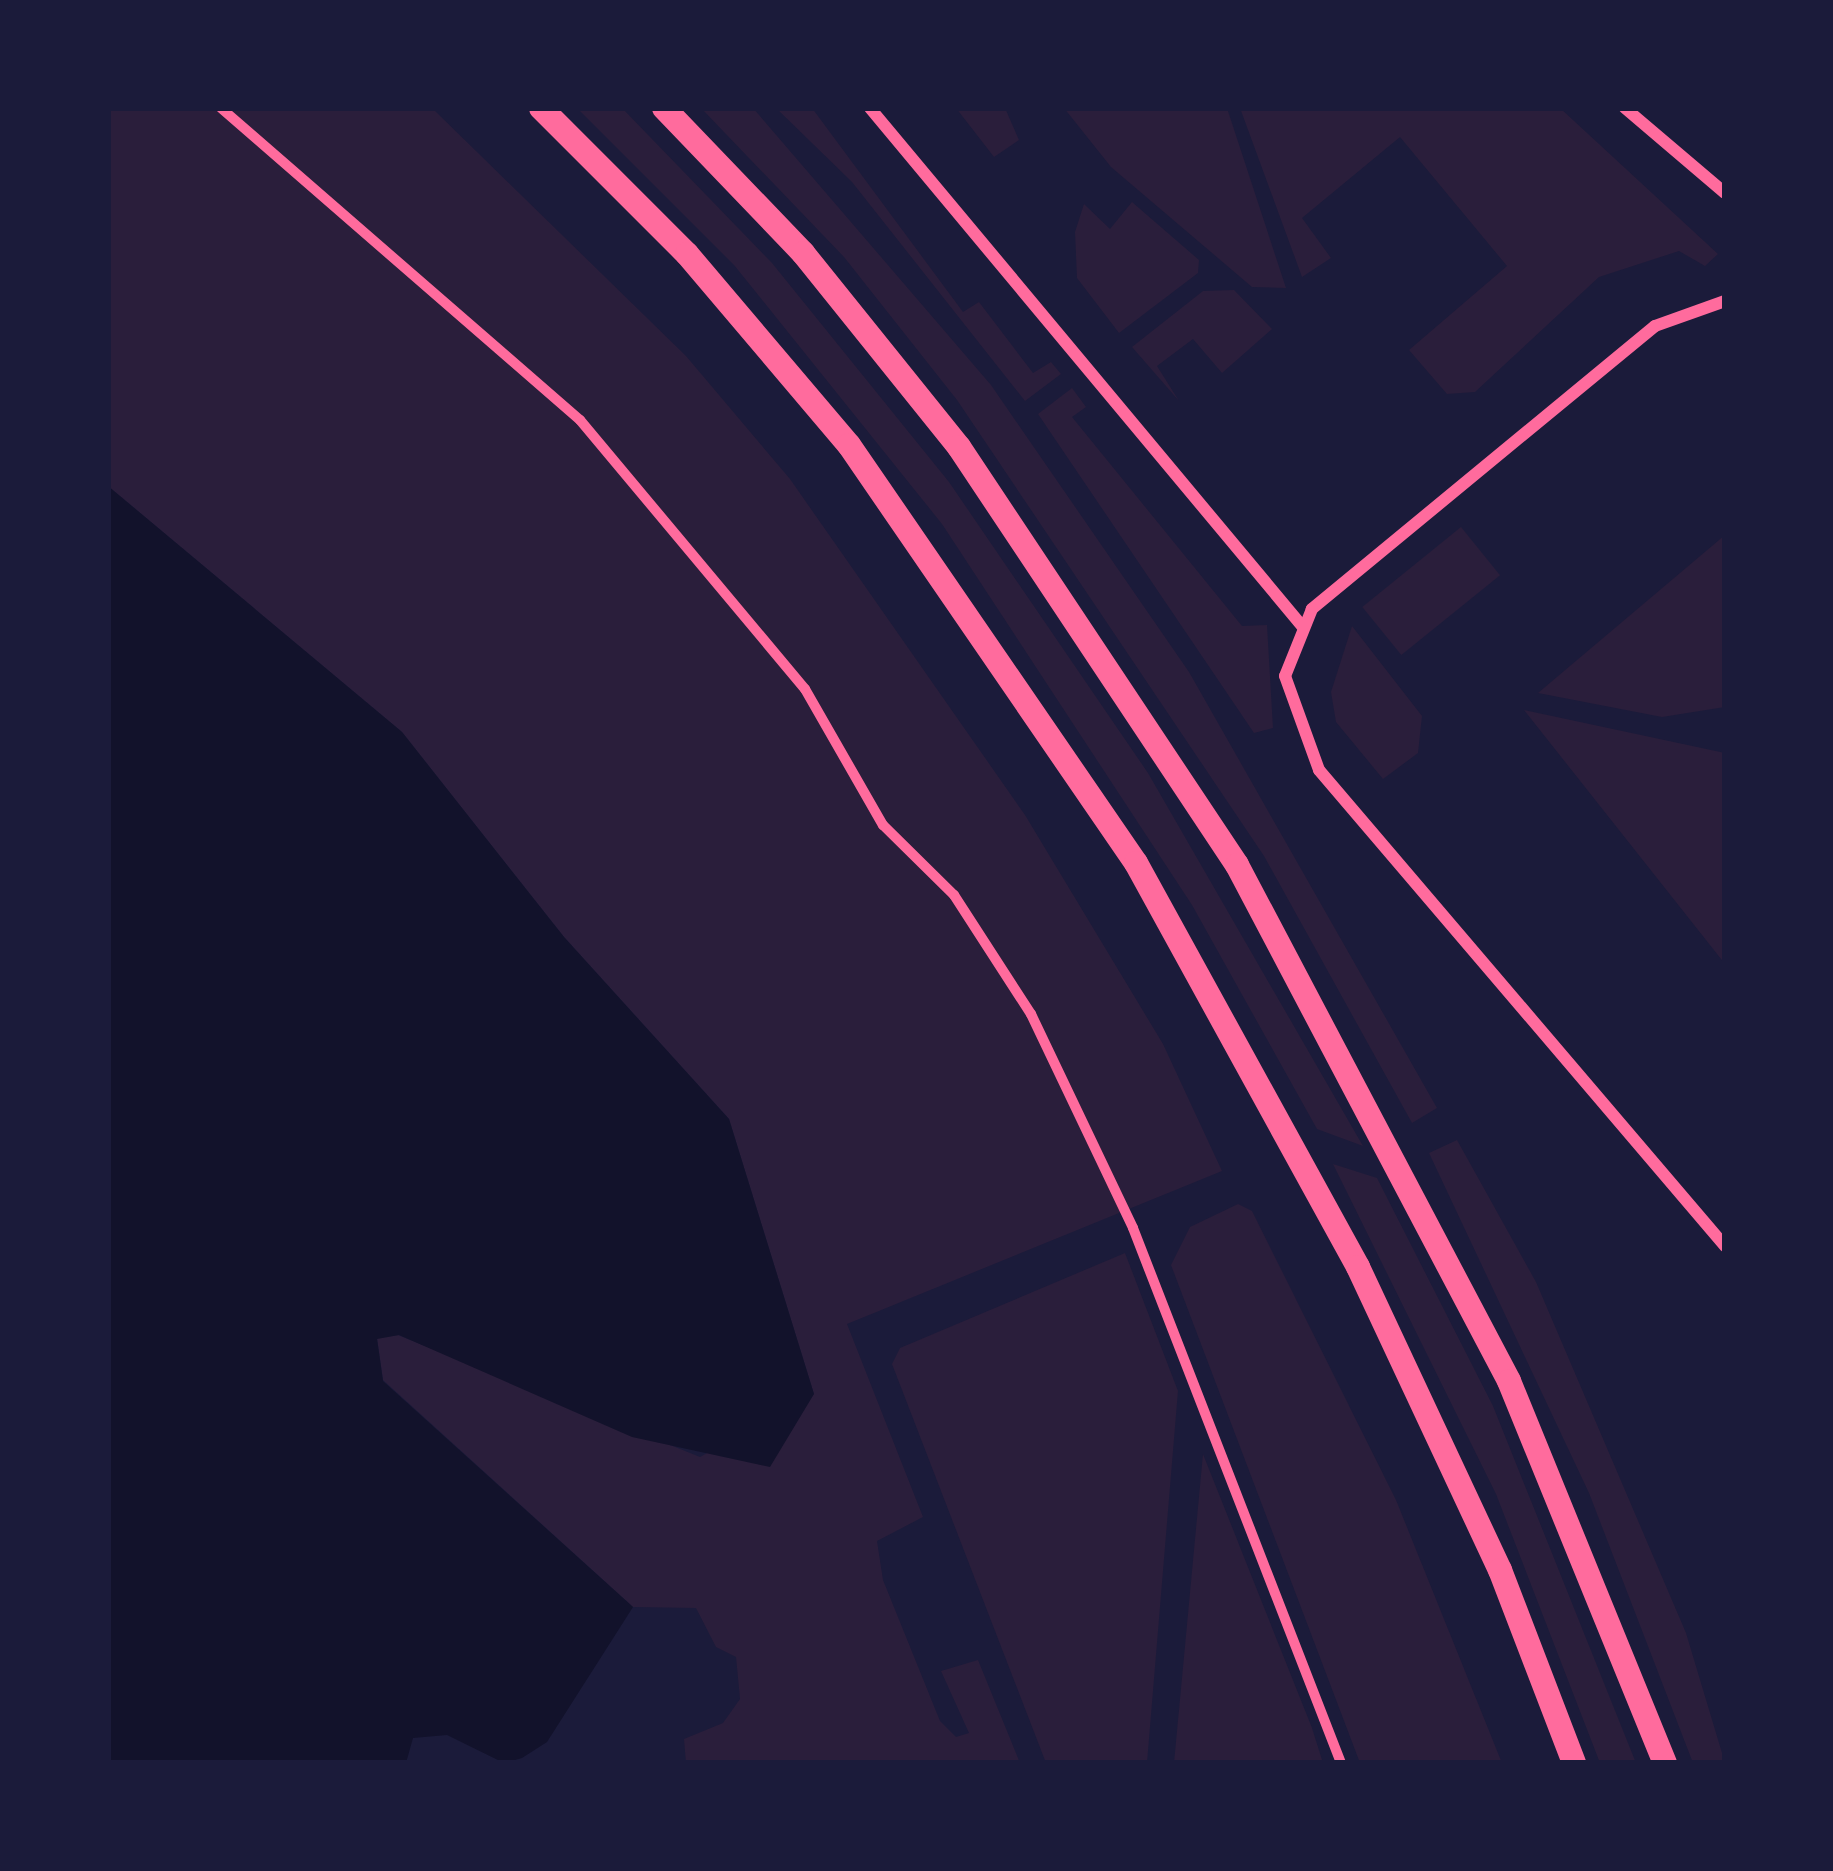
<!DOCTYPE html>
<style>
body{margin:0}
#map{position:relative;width:1833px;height:1871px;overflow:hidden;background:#1b1b3a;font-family:Cabin,sans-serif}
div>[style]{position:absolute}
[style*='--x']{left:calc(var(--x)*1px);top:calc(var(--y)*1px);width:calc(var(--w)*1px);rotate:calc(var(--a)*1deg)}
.green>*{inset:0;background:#2a1e3b;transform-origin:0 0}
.water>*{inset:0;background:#12122b}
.pedestrian>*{height:10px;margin:-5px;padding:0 5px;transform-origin:5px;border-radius:5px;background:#ff6b9d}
.minor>*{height:12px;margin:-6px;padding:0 6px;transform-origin:6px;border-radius:6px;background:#ff6b9d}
.secondary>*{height:24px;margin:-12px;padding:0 12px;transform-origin:12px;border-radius:12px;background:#ff6b9d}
span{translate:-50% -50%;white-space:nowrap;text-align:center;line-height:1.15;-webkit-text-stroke:9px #1b1b3a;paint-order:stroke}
.frame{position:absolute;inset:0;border:111px solid #1b1b3a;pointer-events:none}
</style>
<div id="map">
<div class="green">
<div style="clip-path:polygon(108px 108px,432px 108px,686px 356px,790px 479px,1025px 815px,1163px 1044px,1222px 1171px,847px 1324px,923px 1517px,877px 1541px,883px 1580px,940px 1721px,956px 1737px,969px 1733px,941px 1671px,978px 1660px,1020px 1763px,686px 1763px,684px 1739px,723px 1723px,740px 1699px,736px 1657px,716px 1647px,696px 1608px,633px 1607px,383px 1380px,377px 1338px,398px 1335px,700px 1457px,814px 1394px,729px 1119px,564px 937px,402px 732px,108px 486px)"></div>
<div style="clip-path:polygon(577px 108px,622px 108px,772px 263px,949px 482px,1148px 773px,1363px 1146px,1317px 1129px,1192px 905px,942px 524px,734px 265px)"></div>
<div style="clip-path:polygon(701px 108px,753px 108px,991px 385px,1189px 672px,1437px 1108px,1412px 1123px,1264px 856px,957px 400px,844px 257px)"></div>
<div style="clip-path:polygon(776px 108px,812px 108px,963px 312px,979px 302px,1033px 373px,1051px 362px,1061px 374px,1025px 401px,852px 182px)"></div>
<div style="clip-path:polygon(956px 108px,1005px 108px,1019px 140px,994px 157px)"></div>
<div style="clip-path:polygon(1064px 108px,1227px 108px,1286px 288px,1252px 287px,1111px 167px)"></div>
<div style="clip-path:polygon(1240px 108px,1560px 108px,1718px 254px,1705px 266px,1679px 251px,1599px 277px,1475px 392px,1447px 394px,1409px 350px,1507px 266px,1400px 137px,1302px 218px,1331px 258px,1302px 277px)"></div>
<div style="clip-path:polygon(1132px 202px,1199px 260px,1198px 273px,1119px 333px,1077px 278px,1075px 232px,1084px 204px,1110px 229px)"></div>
<div style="clip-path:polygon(1234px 290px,1272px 329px,1222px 373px,1193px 339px,1157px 366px,1179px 401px,1132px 347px,1203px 291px)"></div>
<div style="clip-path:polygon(1072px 388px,1086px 407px,1072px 417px,1242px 626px,1267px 625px,1273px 728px,1254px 733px,1038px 414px)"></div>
<div style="left:1461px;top:527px;width:62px;height:127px;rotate:51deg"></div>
<div style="clip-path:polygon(1725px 535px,1725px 707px,1662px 717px,1538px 693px)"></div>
<div style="clip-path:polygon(1352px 626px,1422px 716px,1418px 753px,1383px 779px,1336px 722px,1331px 692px)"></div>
<div style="clip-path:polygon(1524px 710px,1725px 753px,1725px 964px)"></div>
<div style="clip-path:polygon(1457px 1140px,1536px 1282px,1686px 1633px,1725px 1763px,1693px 1763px,1589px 1493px,1429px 1153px)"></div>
<div style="clip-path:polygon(1333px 1164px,1377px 1178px,1493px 1406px,1636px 1763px,1600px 1763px,1496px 1494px)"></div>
<div style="clip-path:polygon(1238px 1204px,1252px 1211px,1396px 1500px,1502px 1763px,1360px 1763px,1171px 1265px,1190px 1227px)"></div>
<div style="clip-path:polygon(1125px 1253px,1178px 1391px,1147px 1763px,1046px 1763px,892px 1364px,900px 1348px)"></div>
<div style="clip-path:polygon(1203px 1454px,1312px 1728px,1323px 1763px,1174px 1763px)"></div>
</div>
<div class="water">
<div style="clip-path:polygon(108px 486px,402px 732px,564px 937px,729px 1119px,814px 1394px,770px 1467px,632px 1437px,399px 1335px,377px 1339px,383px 1381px,633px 1607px,547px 1742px,522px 1758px,504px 1763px,447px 1735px,413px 1738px,406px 1763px,108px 1763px)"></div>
</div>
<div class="pedestrian">
<div style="--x:221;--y:108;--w:476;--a:41"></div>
<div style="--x:580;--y:420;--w:351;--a:50.1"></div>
<div style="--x:805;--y:689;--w:157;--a:60.2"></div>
<div style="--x:883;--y:825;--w:100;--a:44.6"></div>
<div style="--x:954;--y:895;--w:142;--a:57.1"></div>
<div style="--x:1031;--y:1014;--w:237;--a:64.5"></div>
<div style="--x:1133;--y:1228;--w:574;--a:68.75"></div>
</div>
<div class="minor">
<div style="--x:870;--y:108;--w:674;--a:50.17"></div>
<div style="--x:1625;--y:108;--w:131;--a:40.4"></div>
<div style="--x:1725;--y:301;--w:74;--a:160.3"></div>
<div style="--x:1655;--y:326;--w:445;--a:140.5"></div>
<div style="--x:1312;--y:609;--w:72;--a:111.9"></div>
<div style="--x:1285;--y:676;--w:100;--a:70.1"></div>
<div style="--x:1319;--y:770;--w:626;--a:49.54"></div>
</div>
<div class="secondary">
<div style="--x:541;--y:108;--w:206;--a:45"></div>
<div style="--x:687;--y:254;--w:250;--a:49.7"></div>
<div style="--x:849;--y:445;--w:507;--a:55.53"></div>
<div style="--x:1136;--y:863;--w:461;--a:61.2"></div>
<div style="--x:1358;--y:1267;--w:335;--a:64.9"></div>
<div style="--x:1500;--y:1570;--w:207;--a:69"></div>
<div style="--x:664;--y:108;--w:201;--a:46.2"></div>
<div style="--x:803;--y:253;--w:249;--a:51.2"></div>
<div style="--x:959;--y:447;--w:502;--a:56.37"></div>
<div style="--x:1237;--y:865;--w:583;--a:62.2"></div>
<div style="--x:1509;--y:1381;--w:413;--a:67.8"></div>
</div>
<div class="frame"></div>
</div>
